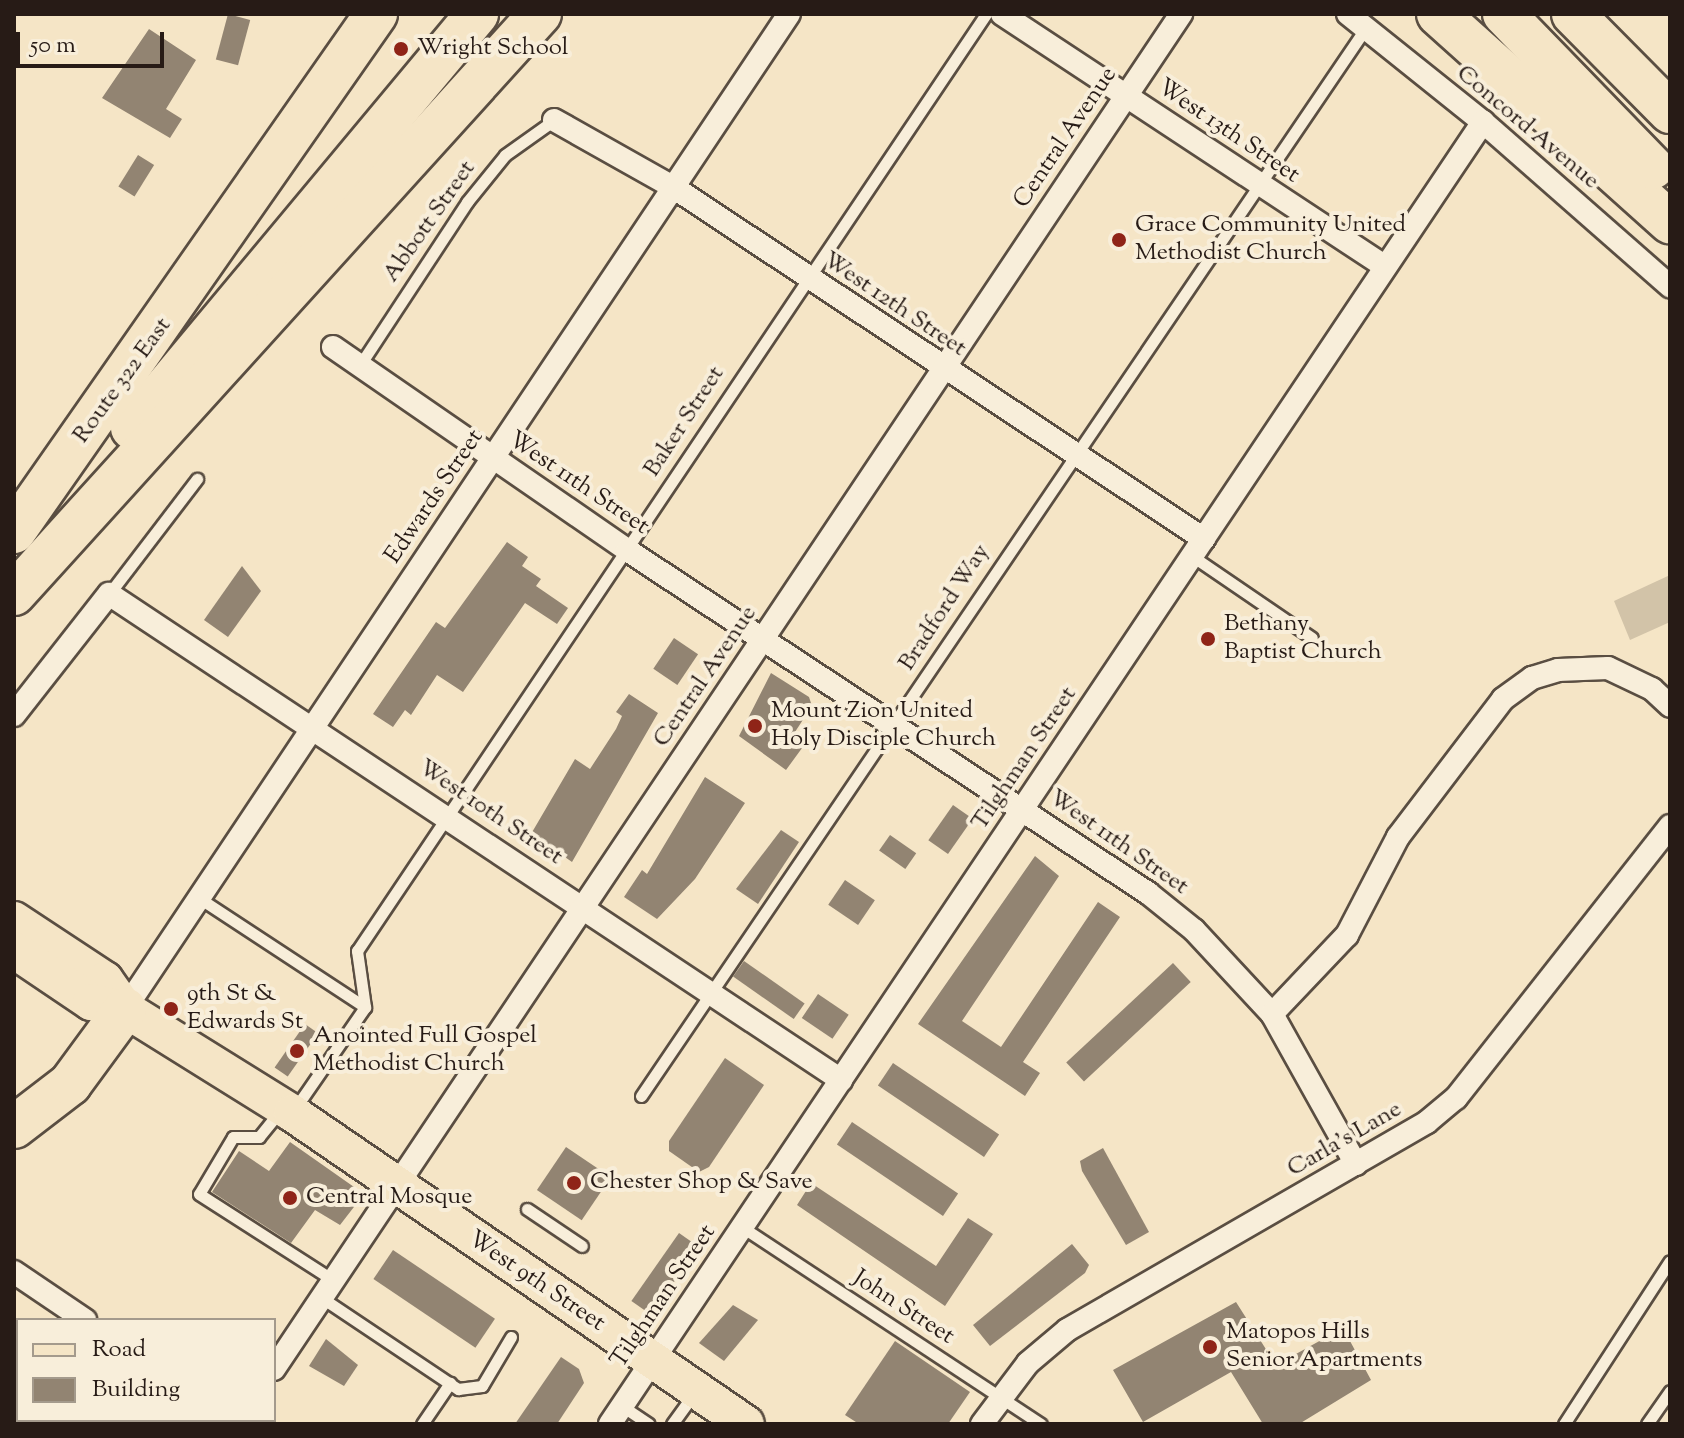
<!DOCTYPE html>
<style>
body{margin:0}
#map{position:relative;width:1684px;height:1438px;overflow:hidden;background:#f5e5c6;font-family:"Sorts Mill Goudy",serif}
div>[style]{position:absolute}
[style*='--x']{left:calc(var(--x)*1px);top:calc(var(--y)*1px);width:calc(var(--w)*1px);rotate:calc(var(--a)*1deg)}
.green>*{inset:0;background:#d2c3a8}
.building>*{inset:0;background:#928472;transform-origin:0 0}
.roads{filter:drop-shadow(2px 0 #5a4e42) drop-shadow(-2px 0 #5a4e42) drop-shadow(0 2px #5a4e42) drop-shadow(0 -2px #5a4e42)}
.service>*{height:11px;margin:-5.5px;padding:0 5.5px;transform-origin:5.5px;border-radius:5.5px;background:#f8eeda}
.minor>*{height:22px;margin:-11px;padding:0 11px;transform-origin:11px;border-radius:11px;background:#f8eeda}
.primary>*{height:36px;margin:-18px;padding:0 18px;transform-origin:18px;border-radius:18px;background:#f5e5c6}
.motorway>*{height:42px;margin:-21px;padding:0 21px;transform-origin:21px;border-radius:21px;background:#f5e5c6}
.dots>*{width:22px;height:22px;translate:-50% -50%;box-sizing:border-box;border:4px solid #f8eeda;border-radius:50%}
span{translate:-50% -50%;white-space:nowrap;text-align:center;line-height:1.15;-webkit-text-stroke:8px #f8eeda;paint-order:stroke}
.poi-label{font-size:24px;color:#271b16}
.left{translate:0 -50%;text-align:left}
.street-label{font-size:24px;color:#271b16}
.frame{position:absolute;inset:0;border:16px solid #271b16;pointer-events:none}
.legend{position:absolute;left:16px;top:1318px;width:260px;height:104px;box-sizing:border-box;background:#f8eeda;border:2px solid #a49a8c;margin:0;padding:10px 14px;list-style:none;font-size:24px;color:#271b16}
.legend li{display:flex;align-items:center;gap:16px;height:40px}
.legend b{width:40px;border:2px solid #a49a8c}
.scale{position:absolute;left:16px;top:32px;width:148px;height:36px;box-sizing:border-box;border:4px solid #271b16;border-top:0;padding-left:10px;font-size:24px;line-height:28px;white-space:nowrap;color:#271b16;-webkit-text-stroke:6px #f8eeda;paint-order:stroke}
</style>
<div id="map">
<div class="green">
<div style="clip-path:polygon(1670px 575px,1670px 622px,1630px 640px,1614px 601px)"></div>
</div>
<div class="building">
<div style="left:228px;top:14px;width:23px;height:47px;rotate:15deg"></div>
<div style="clip-path:polygon(149px 29px,196px 60px,166px 109px,182px 119px,170px 138px,102px 98px)"></div>
<div style="left:138px;top:155px;width:19px;height:37px;rotate:32deg"></div>
<div style="clip-path:polygon(507px 542px,528px 557px,522px 566px,541px 579px,536px 586px,568px 608px,557px 624px,525px 603px,463px 692px,437px 675px,411px 715px,405px 710px,393px 727px,373px 714px,436px 622px,445px 628px)"></div>
<div style="clip-path:polygon(242px 566px,261px 591px,228px 637px,204px 620px)"></div>
<div style="left:674px;top:638px;width:29px;height:37px;rotate:34deg"></div>
<div style="clip-path:polygon(771px 673px,809px 697px,812px 706px,793px 735px,805px 744px,786px 770px,739px 736px)"></div>
<div style="clip-path:polygon(629px 694px,658px 713px,572px 862px,555px 850px,545px 856px,547px 844px,531px 834px,575px 759px,590px 769px,616px 729px,622px 716px,616px 712px)"></div>
<div style="clip-path:polygon(705px 777px,745px 803px,695px 879px,657px 919px,624px 897px,642px 870px,647px 874px)"></div>
<div style="left:953px;top:805px;width:24px;height:43px;rotate:35deg"></div>
<div style="clip-path:polygon(781px 830px,799px 842px,758px 904px,736px 889px)"></div>
<div style="left:890px;top:835px;width:32px;height:19px;rotate:35deg"></div>
<div style="clip-path:polygon(1035px 856px,1059px 876px,962px 1021px,1001px 1047px,1098px 902px,1120px 917px,1023px 1062px,1040px 1073px,1025px 1096px,918px 1024px)"></div>
<div style="left:845px;top:880px;width:36px;height:30px;rotate:34deg"></div>
<div style="left:744px;top:961px;width:74px;height:19px;rotate:35deg"></div>
<div style="left:1173px;top:963px;width:26px;height:146px;rotate:47deg"></div>
<div style="left:818px;top:994px;width:37px;height:29px;rotate:34deg"></div>
<div style="left:305px;top:1024px;width:16px;height:53px;rotate:35deg"></div>
<div style="clip-path:polygon(725px 1058px,764px 1085px,709px 1167px,699px 1172px,669px 1151px,669px 1141px)"></div>
<div style="left:893px;top:1063px;width:128px;height:27px;rotate:34deg"></div>
<div style="left:852px;top:1122px;width:128px;height:27px;rotate:34deg"></div>
<div style="clip-path:polygon(290px 1142px,364px 1194px,340px 1225px,315px 1210px,291px 1243px,212px 1192px,239px 1151px,269px 1171px)"></div>
<div style="left:566px;top:1147px;width:54px;height:52px;rotate:34deg"></div>
<div style="clip-path:polygon(1103px 1148px,1149px 1232px,1126px 1245px,1082px 1171px,1080px 1161px)"></div>
<div style="clip-path:polygon(811px 1183px,936px 1266px,968px 1218px,993px 1234px,945px 1306px,797px 1205px)"></div>
<div style="left:679px;top:1233px;width:24px;height:83px;rotate:35deg"></div>
<div style="clip-path:polygon(1072px 1244px,1089px 1265px,1085px 1273px,990px 1346px,973px 1325px)"></div>
<div style="left:393px;top:1250px;width:123px;height:35px;rotate:34deg"></div>
<div style="clip-path:polygon(1236px 1302px,1276px 1365px,1343px 1328px,1371px 1380px,1299px 1424px,1263px 1424px,1231px 1372px,1143px 1422px,1113px 1370px)"></div>
<div style="clip-path:polygon(733px 1305px,758px 1320px,724px 1361px,699px 1343px)"></div>
<div style="clip-path:polygon(326px 1339px,358px 1365px,344px 1386px,309px 1366px)"></div>
<div style="clip-path:polygon(895px 1341px,970px 1392px,948px 1424px,859px 1424px,845px 1415px)"></div>
<div style="clip-path:polygon(561px 1357px,579px 1369px,584px 1383px,557px 1424px,515px 1424px)"></div>
</div>
<div class="roads">
<div class="service">
<div style="--x:360;--y:365;--w:195;--a:-56.7"></div>
<div style="--x:467;--y:202;--w:60;--a:-51"></div>
<div style="--x:505;--y:155;--w:60;--a:-35.5"></div>
<div style="--x:1192;--y:556;--w:145;--a:34.3"></div>
<div style="--x:109;--y:594;--w:145;--a:-52.6"></div>
<div style="--x:199;--y:898;--w:199;--a:33.3"></div>
<div style="--x:641;--y:1096;--w:1289;--a:-55.84"></div>
<div style="--x:294;--y:1110;--w:125;--a:-55.4"></div>
<div style="--x:365;--y:1007;--w:57;--a:-98.1"></div>
<div style="--x:357;--y:951;--w:1129;--a:-56.13"></div>
<div style="--x:280;--y:1111;--w:33;--a:129"></div>
<div style="--x:259;--y:1137;--w:26;--a:180"></div>
<div style="--x:233;--y:1137;--w:66;--a:120.8"></div>
<div style="--x:199;--y:1194;--w:159;--a:32.7"></div>
<div style="--x:527;--y:1209;--w:66;--a:33.9"></div>
<div style="--x:742;--y:1227;--w:358;--a:33.4"></div>
<div style="--x:322;--y:1298;--w:164;--a:33.8"></div>
<div style="--x:458;--y:1389;--w:24;--a:-7"></div>
<div style="--x:482;--y:1386;--w:57;--a:-59.4"></div>
<div style="--x:622;--y:1406;--w:32;--a:34"></div>
<div style="--x:422;--y:1424;--w:50;--a:-55.7"></div>
<div style="--x:672;--y:1424;--w:37;--a:-54"></div>
<div style="--x:1564;--y:1424;--w:194;--a:-57"></div>
<div style="--x:1647;--y:1424;--w:40;--a:-55.1"></div>
</div>
<div class="minor">
<div style="--x:1002;--y:14;--w:459;--a:33.4"></div>
<div style="--x:1348;--y:14;--w:173;--a:38.7"></div>
<div style="--x:1483;--y:122;--w:249;--a:41.3"></div>
<div style="--x:554;--y:120;--w:137;--a:29.4"></div>
<div style="--x:673;--y:187;--w:637;--a:33.54"></div>
<div style="--x:333;--y:347;--w:357;--a:34.6"></div>
<div style="--x:627;--y:550;--w:624;--a:33.36"></div>
<div style="--x:1148;--y:893;--w:59;--a:38.8"></div>
<div style="--x:1194;--y:930;--w:115;--a:47.1"></div>
<div style="--x:1272;--y:1014;--w:172;--a:60.8"></div>
<div style="--x:14;--y:715;--w:154;--a:-51.9"></div>
<div style="--x:109;--y:594;--w:879;--a:33.58"></div>
<div style="--x:125;--y:1009;--w:1196;--a:-56.28"></div>
<div style="--x:1272;--y:1014;--w:109;--a:-46.5"></div>
<div style="--x:1347;--y:935;--w:110;--a:-62.5"></div>
<div style="--x:1398;--y:837;--w:173;--a:-52.7"></div>
<div style="--x:1503;--y:699;--w:36;--a:-36"></div>
<div style="--x:1532;--y:678;--w:27;--a:-17"></div>
<div style="--x:1558;--y:670;--w:50;--a:-2.3"></div>
<div style="--x:1608;--y:668;--w:49;--a:25.5"></div>
<div style="--x:1652;--y:689;--w:25;--a:43"></div>
<div style="--x:14;--y:1272;--w:86;--a:34.1"></div>
<div style="--x:274;--y:1369;--w:1631;--a:-56.2"></div>
<div style="--x:232;--y:1420;--w:8;--a:0"></div>
<div style="--x:610;--y:1424;--w:1568;--a:-56.16"></div>
<div style="--x:982;--y:1424;--w:76;--a:-53"></div>
<div style="--x:1028;--y:1363;--w:51;--a:-40.2"></div>
<div style="--x:1067;--y:1330;--w:416;--a:-30"></div>
<div style="--x:1427;--y:1122;--w:38;--a:-40"></div>
<div style="--x:1456;--y:1098;--w:346;--a:-51.8"></div>
</div>
<div class="primary">
<div style="--x:14;--y:920;--w:109;--a:33.4"></div>
<div style="--x:105;--y:980;--w:35;--a:55"></div>
<div style="--x:14;--y:950;--w:93;--a:34"></div>
<div style="--x:91;--y:1002;--w:35;--a:12"></div>
<div style="--x:125;--y:1009;--w:197;--a:31.9"></div>
<div style="--x:292;--y:1113;--w:550;--a:34.41"></div>
</div>
<div class="motorway">
<div style="--x:1438;--y:14;--w:312;--a:41.9"></div>
<div style="--x:1504;--y:14;--w:214;--a:45.9"></div>
<div style="--x:1573;--y:14;--w:138;--a:45.3"></div>
<div style="--x:132;--y:428;--w:539;--a:-50.19"></div>
<div style="--x:14;--y:532;--w:632;--a:-55.05"></div>
<div style="--x:14;--y:594;--w:783;--a:-47.8"></div>
<div style="--x:14;--y:1127;--w:71;--a:-37.5"></div>
<div style="--x:70;--y:1084;--w:93;--a:-53.7"></div>
</div>
</div>
<div class="dots">
<div style="left:401px;top:49px;background:#8f2418"></div>
<div style="left:1119px;top:240px;background:#8f2418"></div>
<div style="left:1208px;top:639px;background:#8f2418"></div>
<div style="left:755px;top:726px;background:#8f2418"></div>
<div style="left:171px;top:1009px;background:#8f2418"></div>
<div style="left:297px;top:1051px;background:#8f2418"></div>
<div style="left:574px;top:1183px;background:#8f2418"></div>
<div style="left:290px;top:1198px;background:#8f2418"></div>
<div style="left:1210px;top:1347px;background:#8f2418"></div>
</div>
<div class="poi-label">
<span class="left" style="left:417px;top:49px">Wright School</span>
<span class="left" style="left:1135px;top:240px">Grace Community United<br>Methodist Church</span>
<span class="left" style="left:1224px;top:639px">Bethany<br>Baptist Church</span>
<span class="left" style="left:771px;top:726px">Mount Zion United<br>Holy Disciple Church</span>
<span class="left" style="left:187px;top:1009px">9th St &amp;<br>Edwards St</span>
<span class="left" style="left:313px;top:1051px">Anointed Full Gospel<br>Methodist Church</span>
<span class="left" style="left:590px;top:1183px">Chester Shop &amp; Save</span>
<span class="left" style="left:306px;top:1198px">Central Mosque</span>
<span class="left" style="left:1226px;top:1347px">Matopos Hills<br>Senior Apartments</span>
</div>
<div class="street-label">
<span style="left:1527px;top:128px;rotate:40deg">Concord Avenue</span>
<span style="left:1228px;top:132px;rotate:34deg">West 13th Street</span>
<span style="left:1066px;top:138px;rotate:-56deg">Central Avenue</span>
<span style="left:430px;top:222px;rotate:-55deg">Abbott Street</span>
<span style="left:894px;top:305px;rotate:34deg">West 12th Street</span>
<span style="left:123px;top:381px;rotate:-54deg">Route 322 East</span>
<span style="left:685px;top:422px;rotate:-57deg">Baker Street</span>
<span style="left:578px;top:484px;rotate:34deg">West 11th Street</span>
<span style="left:435px;top:497px;rotate:-56deg">Edwards Street</span>
<span style="left:945px;top:608px;rotate:-57deg">Bradford Way</span>
<span style="left:706px;top:677px;rotate:-56deg">Central Avenue</span>
<span style="left:1025px;top:759px;rotate:-56deg">Tilghman Street</span>
<span style="left:490px;top:813px;rotate:34deg">West 10th Street</span>
<span style="left:1118px;top:843px;rotate:35deg">West 11th Street</span>
<span style="left:1345px;top:1140px;rotate:-30deg">Carla's Lane</span>
<span style="left:536px;top:1282px;rotate:34deg">West 9th Street</span>
<span style="left:664px;top:1297px;rotate:-56deg">Tilghman Street</span>
<span style="left:903px;top:1308px;rotate:33deg">John Street</span>
</div>
<div class="frame"></div>
<ul class="legend">
<li><b style="height:10px;background:#f5e5c6"></b>Road</li>
<li><b style="height:22px;background:#928472"></b>Building</li>
</ul>
<div class="scale">50 m</div>
</div>
